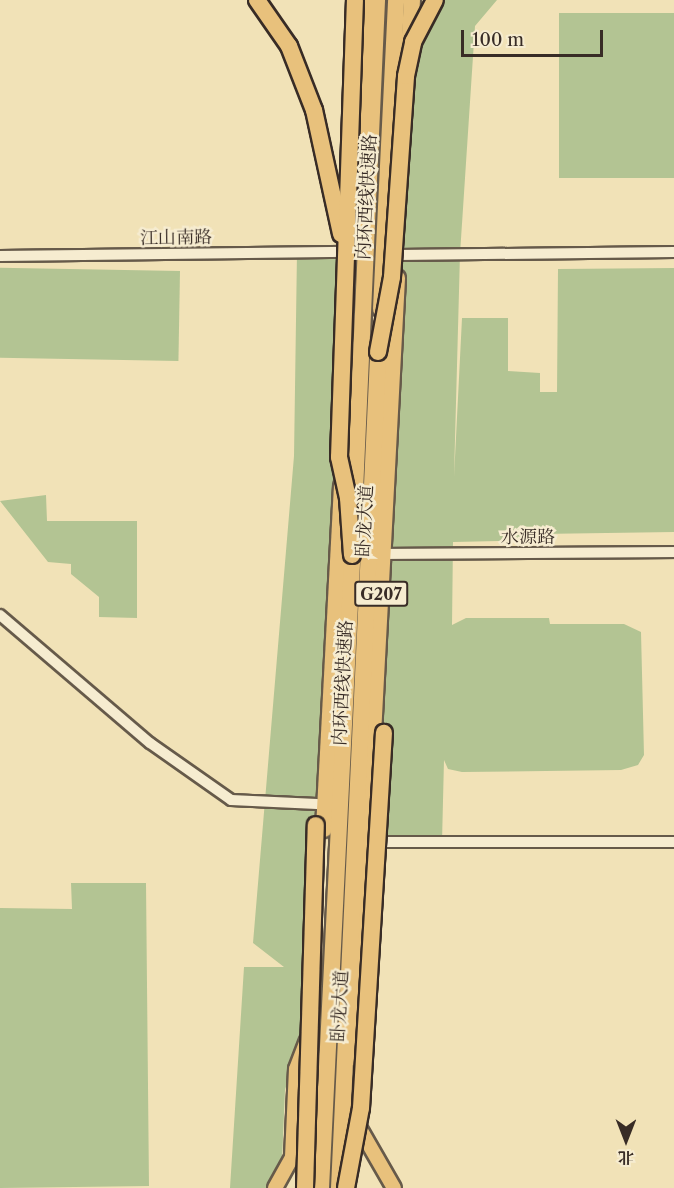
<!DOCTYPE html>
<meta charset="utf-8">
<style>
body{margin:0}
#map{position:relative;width:674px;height:1188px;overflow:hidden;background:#f1e2b7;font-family:"Libre Caslon Text","Noto Serif SC",serif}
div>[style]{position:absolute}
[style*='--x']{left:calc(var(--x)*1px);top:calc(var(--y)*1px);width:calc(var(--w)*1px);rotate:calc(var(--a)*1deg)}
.green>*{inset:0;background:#b3c493;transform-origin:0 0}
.roads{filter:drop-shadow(2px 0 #665a4a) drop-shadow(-2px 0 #665a4a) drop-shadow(0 2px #665a4a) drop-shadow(0 -2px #665a4a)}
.minor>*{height:10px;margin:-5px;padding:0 5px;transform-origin:5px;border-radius:5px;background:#f6ecd0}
.major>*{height:14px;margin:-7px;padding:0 7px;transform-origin:7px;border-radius:7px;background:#e8c17c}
.highway>*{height:16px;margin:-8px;padding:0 8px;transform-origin:8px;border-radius:8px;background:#e8c17c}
.bridges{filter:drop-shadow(2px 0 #382c26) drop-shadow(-2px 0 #382c26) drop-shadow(0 2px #382c26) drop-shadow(0 -2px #382c26)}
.highway-bridge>*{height:16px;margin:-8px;padding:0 8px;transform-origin:8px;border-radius:8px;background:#e8c17c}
span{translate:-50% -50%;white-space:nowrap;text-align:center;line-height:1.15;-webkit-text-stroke:5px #f6ecd0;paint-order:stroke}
.shield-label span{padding:2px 4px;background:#f6ecd0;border:2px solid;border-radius:4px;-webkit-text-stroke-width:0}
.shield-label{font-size:16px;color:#382c26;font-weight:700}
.street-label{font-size:18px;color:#382c26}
.north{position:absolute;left:596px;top:1110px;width:60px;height:60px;-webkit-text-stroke:4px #f6ecd0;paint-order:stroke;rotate:180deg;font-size:16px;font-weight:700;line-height:24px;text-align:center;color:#382c26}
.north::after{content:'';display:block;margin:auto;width:21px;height:27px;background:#382c26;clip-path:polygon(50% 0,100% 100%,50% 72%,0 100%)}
.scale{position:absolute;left:461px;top:30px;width:142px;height:27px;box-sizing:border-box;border:3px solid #382c26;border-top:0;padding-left:8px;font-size:18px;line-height:21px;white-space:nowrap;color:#382c26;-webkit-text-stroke:4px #f6ecd0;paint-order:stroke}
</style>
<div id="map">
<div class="green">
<div style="clip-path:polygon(426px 0,497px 0,475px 26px,460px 254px,454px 477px,462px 318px,508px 318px,508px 371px,540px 373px,540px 392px,557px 392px,558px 269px,674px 268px,674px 532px,539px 534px,538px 540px,453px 542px,452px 625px,466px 618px,549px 618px,550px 624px,624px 624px,641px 632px,644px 755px,638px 765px,621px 770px,462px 772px,448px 769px,444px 760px,442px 842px,369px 842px,408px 70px)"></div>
<div style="left:559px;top:13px;width:115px;height:165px"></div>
<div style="clip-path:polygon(297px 252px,353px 253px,304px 983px,300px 1039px,285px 1090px,282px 1161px,274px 1188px,230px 1188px,244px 967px,284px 967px,253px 943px,294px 456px)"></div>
<div style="left:180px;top:271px;width:90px;height:180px;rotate:91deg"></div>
<div style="clip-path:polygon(46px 495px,47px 521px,137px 521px,137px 618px,99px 617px,99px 597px,71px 574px,71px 564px,48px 562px,0 501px)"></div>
<div style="clip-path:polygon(71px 883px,146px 883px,149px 1186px,0 1188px,0 908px,72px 909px)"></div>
</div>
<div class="roads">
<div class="minor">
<div style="--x:398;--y:255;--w:276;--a:-0.6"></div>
<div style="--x:0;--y:256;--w:351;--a:-0.7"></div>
<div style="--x:383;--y:554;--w:291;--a:-0.4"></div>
<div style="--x:0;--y:615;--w:197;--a:40.5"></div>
<div style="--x:150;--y:743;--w:99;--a:35.1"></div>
<div style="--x:231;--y:800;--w:86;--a:2.7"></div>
<div style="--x:371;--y:842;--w:303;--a:0"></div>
</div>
<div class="major">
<div style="--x:356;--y:1122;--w:76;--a:60.1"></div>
<div style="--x:275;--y:1188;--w:35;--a:-61"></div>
<div style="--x:292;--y:1157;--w:88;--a:-87.4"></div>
<div style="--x:296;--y:1069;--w:30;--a:-69"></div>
</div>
<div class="highway">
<div style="--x:409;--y:52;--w:52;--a:-86.7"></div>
<div style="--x:357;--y:170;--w:170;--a:-87.3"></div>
<div style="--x:381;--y:309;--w:309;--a:-87.2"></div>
<div style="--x:354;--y:513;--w:514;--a:-87.43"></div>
<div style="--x:324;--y:829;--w:343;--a:-87"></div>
<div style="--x:356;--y:1058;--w:781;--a:-86.99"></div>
<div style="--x:321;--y:1188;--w:647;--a:-87.16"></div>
<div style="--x:339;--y:1188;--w:851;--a:-87.31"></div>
</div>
</div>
<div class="bridges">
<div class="highway-bridge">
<div style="--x:257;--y:0;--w:56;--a:55.2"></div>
<div style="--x:289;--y:46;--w:69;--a:68.7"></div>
<div style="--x:314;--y:110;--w:127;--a:77.7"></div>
<div style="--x:378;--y:352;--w:76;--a:-79.4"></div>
<div style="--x:392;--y:277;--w:201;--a:-86"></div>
<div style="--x:406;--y:76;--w:35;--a:-78"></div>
<div style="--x:413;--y:42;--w:47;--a:-62.4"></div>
<div style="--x:352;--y:555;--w:57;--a:-94"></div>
<div style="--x:348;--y:498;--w:42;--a:-102.4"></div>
<div style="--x:339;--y:457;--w:457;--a:-88"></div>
<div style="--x:305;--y:1188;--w:363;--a:-88.3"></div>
<div style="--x:346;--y:1188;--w:81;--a:-79.4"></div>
<div style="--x:361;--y:1108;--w:376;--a:-86.5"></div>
</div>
</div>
<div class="shield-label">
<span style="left:381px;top:594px">G207</span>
</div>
<div class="street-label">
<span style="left:367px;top:197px;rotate:-87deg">内环西线快速路</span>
<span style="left:176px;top:238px;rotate:-1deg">江山南路</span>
<span style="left:365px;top:521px;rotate:-87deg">卧龙大道</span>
<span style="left:528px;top:537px">水源路</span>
<span style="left:343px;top:683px;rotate:-87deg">内环西线快速路</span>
<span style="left:340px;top:1006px;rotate:-87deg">卧龙大道</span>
</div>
<div class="north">北</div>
<div class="scale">100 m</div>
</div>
